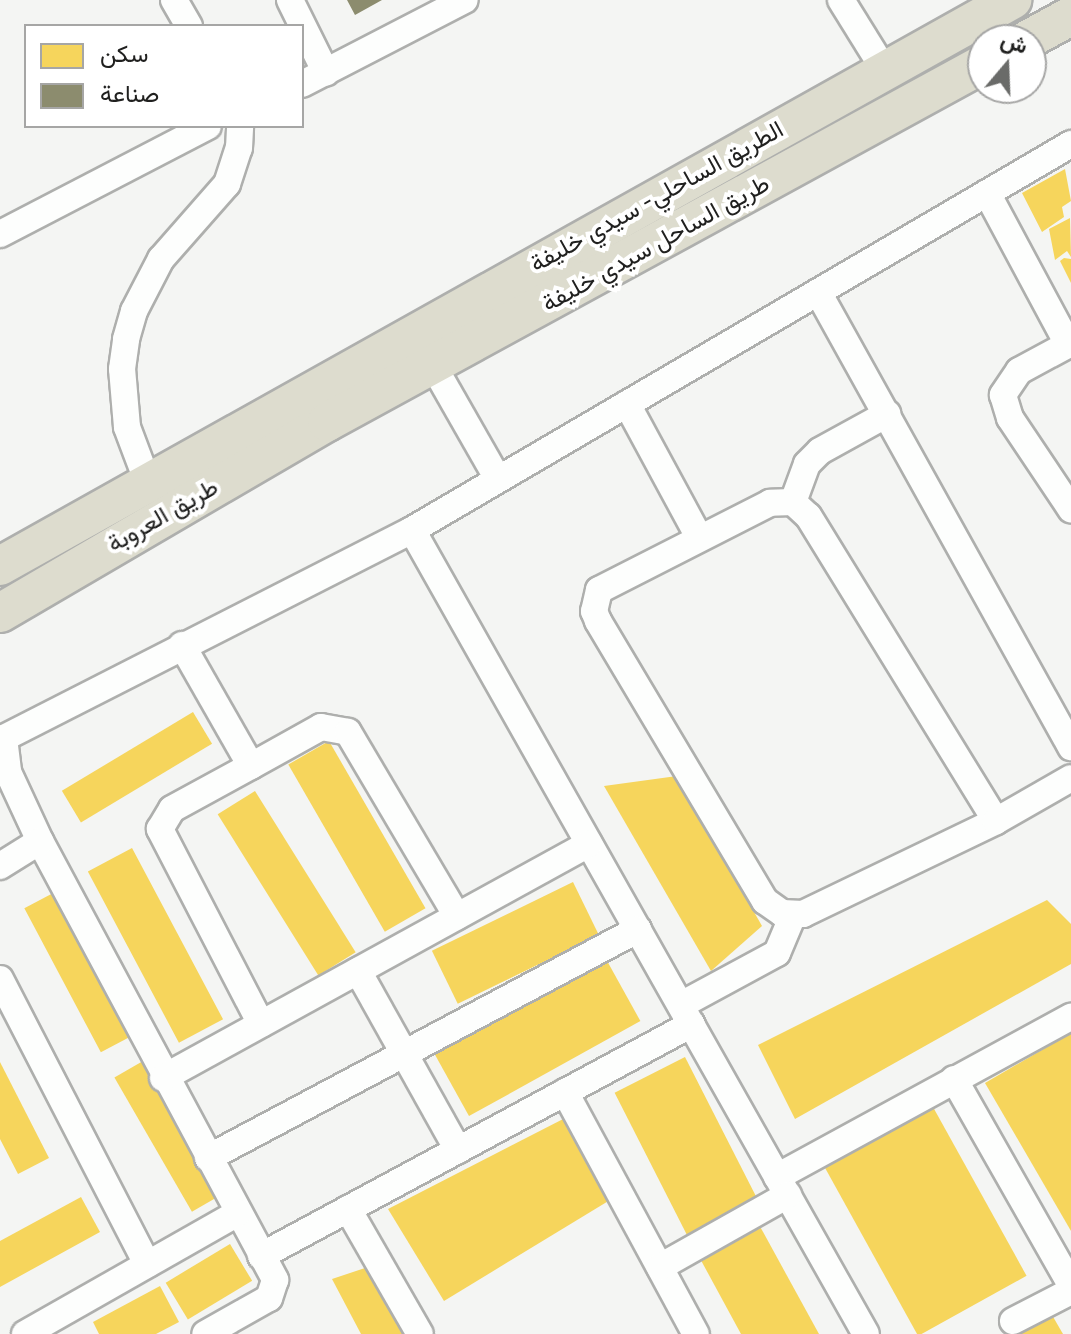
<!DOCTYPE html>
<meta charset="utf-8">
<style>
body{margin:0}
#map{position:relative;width:1071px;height:1334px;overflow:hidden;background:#f4f5f3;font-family:"Fira Sans",Vazirmatn,sans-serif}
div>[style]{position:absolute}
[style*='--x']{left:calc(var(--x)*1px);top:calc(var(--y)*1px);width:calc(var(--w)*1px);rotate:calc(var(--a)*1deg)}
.homes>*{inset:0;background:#f6d55c;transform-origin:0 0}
.industry>*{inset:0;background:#8c8c6e}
.roads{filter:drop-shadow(2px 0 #aeafad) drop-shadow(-2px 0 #aeafad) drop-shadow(0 2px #aeafad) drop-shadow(0 -2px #aeafad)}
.minor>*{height:26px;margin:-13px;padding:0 13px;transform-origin:13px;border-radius:13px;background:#fdfefd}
.highway>*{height:38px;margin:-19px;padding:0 19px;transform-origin:19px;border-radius:19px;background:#dddcce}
span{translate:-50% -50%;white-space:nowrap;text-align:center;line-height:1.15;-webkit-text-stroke:8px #fff;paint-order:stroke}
.street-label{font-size:24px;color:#20201f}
.legend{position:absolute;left:24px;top:24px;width:280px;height:104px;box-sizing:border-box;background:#fff;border:2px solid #a6a6a5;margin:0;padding:10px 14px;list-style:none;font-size:24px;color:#20201f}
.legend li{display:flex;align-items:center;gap:16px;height:40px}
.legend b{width:40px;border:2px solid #a6a6a5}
.north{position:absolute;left:967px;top:24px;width:80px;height:80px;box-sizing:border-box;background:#fff;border:2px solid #a6a6a5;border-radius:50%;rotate:19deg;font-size:22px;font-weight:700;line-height:32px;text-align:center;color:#20201f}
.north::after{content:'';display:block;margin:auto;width:28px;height:36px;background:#6a6b69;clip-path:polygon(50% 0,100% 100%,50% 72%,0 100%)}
</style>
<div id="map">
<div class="homes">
<div style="clip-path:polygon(1065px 169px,1071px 201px,1062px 207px,1064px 217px,1042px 232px,1022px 193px)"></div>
<div style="clip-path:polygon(1070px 218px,1071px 257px,1067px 251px,1055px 260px,1049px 229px)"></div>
<div style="clip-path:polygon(1064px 258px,1071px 259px,1071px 283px,1060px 261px)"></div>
<div style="left:193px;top:712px;width:37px;height:153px;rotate:59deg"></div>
<div style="left:329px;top:741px;width:193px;height:47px;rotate:60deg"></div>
<div style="clip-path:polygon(677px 776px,762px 926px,711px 971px,604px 786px)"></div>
<div style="left:255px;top:791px;width:190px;height:44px;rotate:58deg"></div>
<div style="left:132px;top:848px;width:194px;height:50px;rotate:62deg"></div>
<div style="left:573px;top:882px;width:59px;height:157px;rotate:64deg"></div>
<div style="left:57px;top:891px;width:163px;height:37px;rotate:62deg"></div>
<div style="clip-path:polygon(1047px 900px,1071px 924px,1071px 964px,795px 1119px,758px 1045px)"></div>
<div style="left:606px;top:959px;width:71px;height:196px;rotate:61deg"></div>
<div style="clip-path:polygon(1071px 1033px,1071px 1231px,985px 1083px)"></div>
<div style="left:685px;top:1057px;width:165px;height:79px;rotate:63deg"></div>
<div style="left:143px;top:1061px;width:155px;height:33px;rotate:60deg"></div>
<div style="clip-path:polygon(0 1062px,49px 1158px,18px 1174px,0 1139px)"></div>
<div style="left:933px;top:1107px;width:193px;height:124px;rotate:61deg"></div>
<div style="clip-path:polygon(569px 1116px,615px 1197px,444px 1301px,388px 1209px)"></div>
<div style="clip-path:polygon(81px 1197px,100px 1232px,0 1287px,0 1241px)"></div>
<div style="clip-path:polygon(757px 1221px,819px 1334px,741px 1334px,697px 1253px)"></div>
<div style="left:230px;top:1244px;width:43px;height:75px;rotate:59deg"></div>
<div style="clip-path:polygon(371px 1266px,408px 1334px,361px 1334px,332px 1279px)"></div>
<div style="clip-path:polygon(160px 1286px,179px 1322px,156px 1334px,99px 1334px,93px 1322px)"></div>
<div style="clip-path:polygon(1052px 1315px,1063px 1334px,1017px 1334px)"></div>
</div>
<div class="industry">
<div style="clip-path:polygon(347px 0,382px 0,355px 15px)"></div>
</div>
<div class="roads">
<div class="minor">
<div style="--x:174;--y:0;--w:30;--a:60"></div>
<div style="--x:290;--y:0;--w:81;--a:63.7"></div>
<div style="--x:841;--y:0;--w:84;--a:58.2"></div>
<div style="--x:302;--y:84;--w:183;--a:-27.3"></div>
<div style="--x:987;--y:193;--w:171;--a:61.8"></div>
<div style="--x:0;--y:234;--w:234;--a:-27.4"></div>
<div style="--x:818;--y:292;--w:521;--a:60.92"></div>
<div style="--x:1071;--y:343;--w:59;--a:151.7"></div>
<div style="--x:1019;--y:371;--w:29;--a:124"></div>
<div style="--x:1003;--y:395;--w:24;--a:73"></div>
<div style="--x:1010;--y:418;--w:110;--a:56.2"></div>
<div style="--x:434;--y:367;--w:129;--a:60.3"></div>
<div style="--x:627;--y:404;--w:151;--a:61.6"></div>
<div style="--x:148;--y:483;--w:60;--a:-110.6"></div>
<div style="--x:127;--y:427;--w:58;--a:-94.9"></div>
<div style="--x:122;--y:369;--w:30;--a:-82"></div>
<div style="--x:126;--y:339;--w:29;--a:-74"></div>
<div style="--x:134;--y:311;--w:59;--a:-62.6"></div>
<div style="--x:161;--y:259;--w:100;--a:-48.7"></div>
<div style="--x:227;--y:184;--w:38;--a:-72"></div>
<div style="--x:239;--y:148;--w:22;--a:-87"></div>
<div style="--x:793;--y:502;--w:40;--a:-69.8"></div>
<div style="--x:807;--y:464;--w:18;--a:-45"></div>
<div style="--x:820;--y:451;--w:77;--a:-28.9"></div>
<div style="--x:412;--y:530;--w:923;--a:60.55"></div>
<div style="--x:182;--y:645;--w:139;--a:60.3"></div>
<div style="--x:4;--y:738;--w:34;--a:83"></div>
<div style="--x:8;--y:772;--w:76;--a:65.1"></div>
<div style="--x:40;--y:841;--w:498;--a:61.8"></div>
<div style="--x:275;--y:1280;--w:19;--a:108"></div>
<div style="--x:269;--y:1298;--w:73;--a:150.6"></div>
<div style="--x:0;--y:740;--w:462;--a:-27"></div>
<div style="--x:412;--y:530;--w:764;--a:-30.36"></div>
<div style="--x:996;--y:821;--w:358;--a:-121.6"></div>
<div style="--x:808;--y:516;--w:21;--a:-137"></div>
<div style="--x:793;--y:502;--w:23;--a:178"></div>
<div style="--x:770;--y:503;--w:192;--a:153"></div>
<div style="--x:599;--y:590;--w:22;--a:103"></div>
<div style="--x:594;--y:611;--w:11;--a:68"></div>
<div style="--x:598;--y:621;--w:326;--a:59.2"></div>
<div style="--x:765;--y:901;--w:21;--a:35"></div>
<div style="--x:782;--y:913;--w:21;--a:3"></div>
<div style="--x:803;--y:914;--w:214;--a:-25.7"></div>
<div style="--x:996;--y:821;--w:86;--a:-29.8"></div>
<div style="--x:0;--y:866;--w:47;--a:-32"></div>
<div style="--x:358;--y:971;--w:205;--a:60.8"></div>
<div style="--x:0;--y:979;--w:321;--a:62.7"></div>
<div style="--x:681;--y:1005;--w:109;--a:-28.4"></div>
<div style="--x:777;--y:953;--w:41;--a:-67.2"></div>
<div style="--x:261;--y:1024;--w:220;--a:-117.4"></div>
<div style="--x:160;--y:829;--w:23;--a:-59"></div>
<div style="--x:172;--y:809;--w:90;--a:-28.6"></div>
<div style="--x:251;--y:766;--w:80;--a:-29.1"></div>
<div style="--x:321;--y:727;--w:27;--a:10"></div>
<div style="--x:348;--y:732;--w:214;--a:59.4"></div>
<div style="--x:163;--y:1078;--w:486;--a:-28.8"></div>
<div style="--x:954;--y:1079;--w:237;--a:60.4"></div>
<div style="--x:565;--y:1092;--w:275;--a:61.6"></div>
<div style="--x:208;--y:1158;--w:487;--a:-28"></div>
<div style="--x:777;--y:1177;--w:335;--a:-28.6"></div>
<div style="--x:348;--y:1209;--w:144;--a:60.1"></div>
<div style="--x:261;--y:1256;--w:489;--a:-28.3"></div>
<div style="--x:660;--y:1267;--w:147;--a:-29.4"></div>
<div style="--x:1013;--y:1321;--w:65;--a:-27.3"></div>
<div style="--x:25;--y:1334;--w:245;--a:-29.6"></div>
</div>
<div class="highway">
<div style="--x:1027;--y:40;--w:50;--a:-28.6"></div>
<div style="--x:0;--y:566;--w:1160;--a:-29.22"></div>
<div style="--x:0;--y:613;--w:379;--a:-30.3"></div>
<div style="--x:327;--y:422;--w:747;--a:-28.62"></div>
</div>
</div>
<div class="street-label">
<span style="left:657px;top:197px;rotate:-29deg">الطريق الساحلي- سيدي خليفة</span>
<span style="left:656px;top:244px;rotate:-29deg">طريق الساحل سيدي خليفة</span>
<span style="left:163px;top:516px;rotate:-30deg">طريق العروبة</span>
</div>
<ul class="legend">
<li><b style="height:22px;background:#f6d55c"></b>سكن</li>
<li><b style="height:22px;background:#8c8c6e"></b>صناعة</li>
</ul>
<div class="north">ش</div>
</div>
